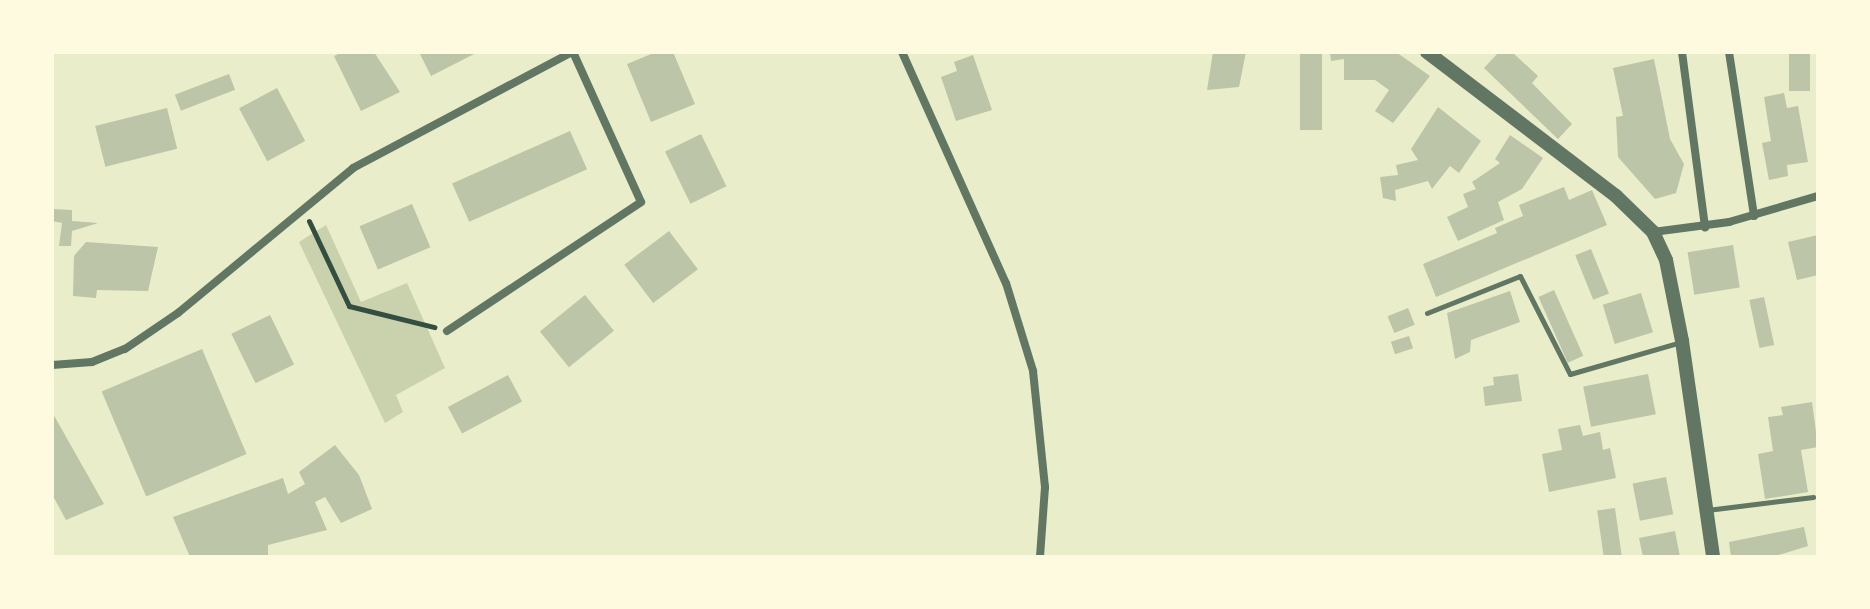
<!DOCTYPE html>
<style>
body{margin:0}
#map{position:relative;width:1870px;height:609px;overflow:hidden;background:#e9edc9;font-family:Commissioner,sans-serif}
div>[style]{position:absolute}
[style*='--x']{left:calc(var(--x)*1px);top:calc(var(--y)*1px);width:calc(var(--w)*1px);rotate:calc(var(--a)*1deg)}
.green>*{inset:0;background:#cad2ad}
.building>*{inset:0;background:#bcc5a7;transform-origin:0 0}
.path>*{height:5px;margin:-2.5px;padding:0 2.5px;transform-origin:2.5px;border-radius:2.5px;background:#344e41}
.service>*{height:5px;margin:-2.5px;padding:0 2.5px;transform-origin:2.5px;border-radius:2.5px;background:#617663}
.minor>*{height:8px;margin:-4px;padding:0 4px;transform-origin:4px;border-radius:4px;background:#617663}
.tertiary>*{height:14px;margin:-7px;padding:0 7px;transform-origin:7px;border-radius:7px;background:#617663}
span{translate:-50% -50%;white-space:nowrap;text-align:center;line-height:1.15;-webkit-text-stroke:7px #fefae0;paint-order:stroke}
.frame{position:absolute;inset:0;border:54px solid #fefae0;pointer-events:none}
</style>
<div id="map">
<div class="green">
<div style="clip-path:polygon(326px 225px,361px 302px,407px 283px,445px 368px,396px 395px,403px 412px,385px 423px,299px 242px)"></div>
</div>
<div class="building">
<div style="clip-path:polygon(343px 52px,374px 52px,400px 92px,361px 111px,334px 56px)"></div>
<div style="clip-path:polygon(419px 52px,478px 52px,431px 76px)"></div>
<div style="clip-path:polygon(656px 52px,673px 52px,695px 104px,651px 122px,627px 64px)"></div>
<div style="clip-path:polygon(1213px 52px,1246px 52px,1239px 87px,1207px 90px)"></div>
<div style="left:1300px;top:52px;width:22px;height:78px"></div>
<div style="clip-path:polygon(1330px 52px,1396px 52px,1430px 76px,1393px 123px,1375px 111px,1389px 90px,1375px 80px,1344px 80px,1344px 59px,1331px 61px)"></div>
<div style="clip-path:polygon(1499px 52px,1512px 52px,1538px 76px,1532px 83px,1572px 124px,1558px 139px,1484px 68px)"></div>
<div style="left:1789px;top:52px;width:21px;height:39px"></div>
<div style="clip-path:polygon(973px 55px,992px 110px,956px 121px,941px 77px,957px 71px,954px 62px)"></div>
<div style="clip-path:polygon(1654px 59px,1670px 139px,1684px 164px,1676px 193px,1655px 199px,1618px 157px,1616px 117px,1623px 116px,1613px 68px)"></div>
<div style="left:229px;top:74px;width:17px;height:58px;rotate:69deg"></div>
<div style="left:277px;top:88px;width:60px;height:43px;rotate:62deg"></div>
<div style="clip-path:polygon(1784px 93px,1787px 108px,1798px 106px,1808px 162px,1787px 165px,1788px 176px,1769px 180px,1762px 143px,1771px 141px,1764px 97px)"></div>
<div style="clip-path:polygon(1438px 107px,1481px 141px,1459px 173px,1450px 166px,1432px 189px,1428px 181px,1395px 190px,1396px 201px,1383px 198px,1380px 177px,1398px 175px,1396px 165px,1418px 160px,1411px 149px)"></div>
<div style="left:167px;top:108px;width:42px;height:74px;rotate:76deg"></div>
<div style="left:570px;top:131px;width:42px;height:129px;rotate:66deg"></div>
<div style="left:701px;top:134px;width:58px;height:40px;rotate:64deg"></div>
<div style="clip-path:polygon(1510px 135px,1543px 158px,1522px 189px,1498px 202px,1504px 220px,1458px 241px,1447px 217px,1468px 207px,1463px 194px,1476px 189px,1472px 182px,1500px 163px,1495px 159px)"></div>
<div style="clip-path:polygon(1564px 187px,1569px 200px,1592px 190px,1607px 225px,1436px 297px,1423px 264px,1497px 233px,1495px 228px,1523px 216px,1519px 205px)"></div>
<div style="left:412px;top:204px;width:47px;height:57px;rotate:67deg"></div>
<div style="clip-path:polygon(52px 209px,72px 210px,72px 221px,98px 223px,72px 231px,71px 246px,59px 246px,62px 223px,52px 221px)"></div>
<div style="left:669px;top:231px;width:48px;height:56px;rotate:53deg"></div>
<div style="clip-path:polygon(1818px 235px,1818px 275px,1797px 280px,1788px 242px)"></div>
<div style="clip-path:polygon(86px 242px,158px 247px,148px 291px,97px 290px,96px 298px,73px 296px,74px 256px)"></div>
<div style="left:1733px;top:245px;width:43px;height:46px;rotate:81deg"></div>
<div style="left:1591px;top:249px;width:48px;height:17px;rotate:68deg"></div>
<div style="left:1554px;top:290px;width:72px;height:17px;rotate:66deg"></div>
<div style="clip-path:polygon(1510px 291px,1520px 322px,1471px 340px,1470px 352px,1455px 359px,1447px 313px)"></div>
<div style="left:1641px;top:293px;width:41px;height:40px;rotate:73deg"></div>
<div style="left:585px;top:295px;width:46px;height:58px;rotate:51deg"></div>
<div style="left:1764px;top:297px;width:49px;height:15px;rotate:78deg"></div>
<div style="left:1408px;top:308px;width:18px;height:22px;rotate:68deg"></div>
<div style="left:270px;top:315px;width:55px;height:43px;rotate:64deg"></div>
<div style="left:1409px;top:336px;width:13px;height:19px;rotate:72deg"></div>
<div style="left:202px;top:349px;width:114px;height:109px;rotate:67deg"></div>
<div style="clip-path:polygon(1518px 374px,1522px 401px,1485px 406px,1483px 387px,1494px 385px,1493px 377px)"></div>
<div style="left:1648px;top:374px;width:41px;height:66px;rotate:79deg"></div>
<div style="left:508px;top:375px;width:30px;height:68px;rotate:62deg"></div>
<div style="clip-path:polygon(1812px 402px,1818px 447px,1801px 450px,1808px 492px,1765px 499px,1758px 454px,1773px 451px,1768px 417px,1783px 415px,1781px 407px)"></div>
<div style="clip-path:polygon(52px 412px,104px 504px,66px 520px,52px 494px)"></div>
<div style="clip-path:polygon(1580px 425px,1583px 436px,1600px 432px,1603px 450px,1610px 448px,1616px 478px,1549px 492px,1542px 454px,1562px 450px,1558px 429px)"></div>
<div style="clip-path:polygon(335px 445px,359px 475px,372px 509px,341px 523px,325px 497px,315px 502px,327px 530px,268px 545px,268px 557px,190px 557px,173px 517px,283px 478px,288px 494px,305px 484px,299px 472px)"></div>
<div style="left:1666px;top:477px;width:38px;height:34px;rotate:79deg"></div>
<div style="left:1615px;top:508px;width:49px;height:18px;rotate:82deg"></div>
<div style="clip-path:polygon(1804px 527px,1808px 546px,1772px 557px,1731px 557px,1729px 542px)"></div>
<div style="clip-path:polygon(1675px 531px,1680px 557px,1643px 557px,1639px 538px)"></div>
</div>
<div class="path">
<div style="--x:309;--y:221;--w:94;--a:64.8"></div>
<div style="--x:349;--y:306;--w:88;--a:13.9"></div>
</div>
<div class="service">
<div style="--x:1427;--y:313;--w:100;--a:-21.7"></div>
<div style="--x:1520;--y:276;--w:110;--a:63"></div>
<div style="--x:1570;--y:374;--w:116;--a:-16.1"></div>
<div style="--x:1707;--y:510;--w:107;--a:-7"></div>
</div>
<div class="minor">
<div style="--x:902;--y:52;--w:253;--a:65.8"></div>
<div style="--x:1006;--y:283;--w:92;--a:72.9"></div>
<div style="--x:1033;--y:371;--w:117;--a:84.1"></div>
<div style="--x:1045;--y:487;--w:70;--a:94.1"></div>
<div style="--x:1682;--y:52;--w:177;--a:82.5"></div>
<div style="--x:1729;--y:52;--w:166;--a:81.3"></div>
<div style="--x:1653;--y:232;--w:77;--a:-7.5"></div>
<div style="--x:1729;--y:222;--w:93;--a:-16.3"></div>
<div style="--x:447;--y:331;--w:233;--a:-33.6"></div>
<div style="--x:641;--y:202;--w:165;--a:-114.4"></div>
<div style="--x:52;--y:365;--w:40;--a:-4.3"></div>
<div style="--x:92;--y:362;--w:35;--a:-22"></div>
<div style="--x:125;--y:349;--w:64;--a:-34.2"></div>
<div style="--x:178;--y:313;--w:227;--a:-39.6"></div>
<div style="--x:353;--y:168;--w:248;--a:-27.9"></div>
</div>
<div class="tertiary">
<div style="--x:1427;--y:52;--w:238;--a:37.3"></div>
<div style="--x:1616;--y:196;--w:52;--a:44.2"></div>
<div style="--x:1653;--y:232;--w:31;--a:65"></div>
<div style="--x:1666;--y:260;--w:83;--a:78.8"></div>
<div style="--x:1682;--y:341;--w:218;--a:81.8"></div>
</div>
<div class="frame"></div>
</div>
